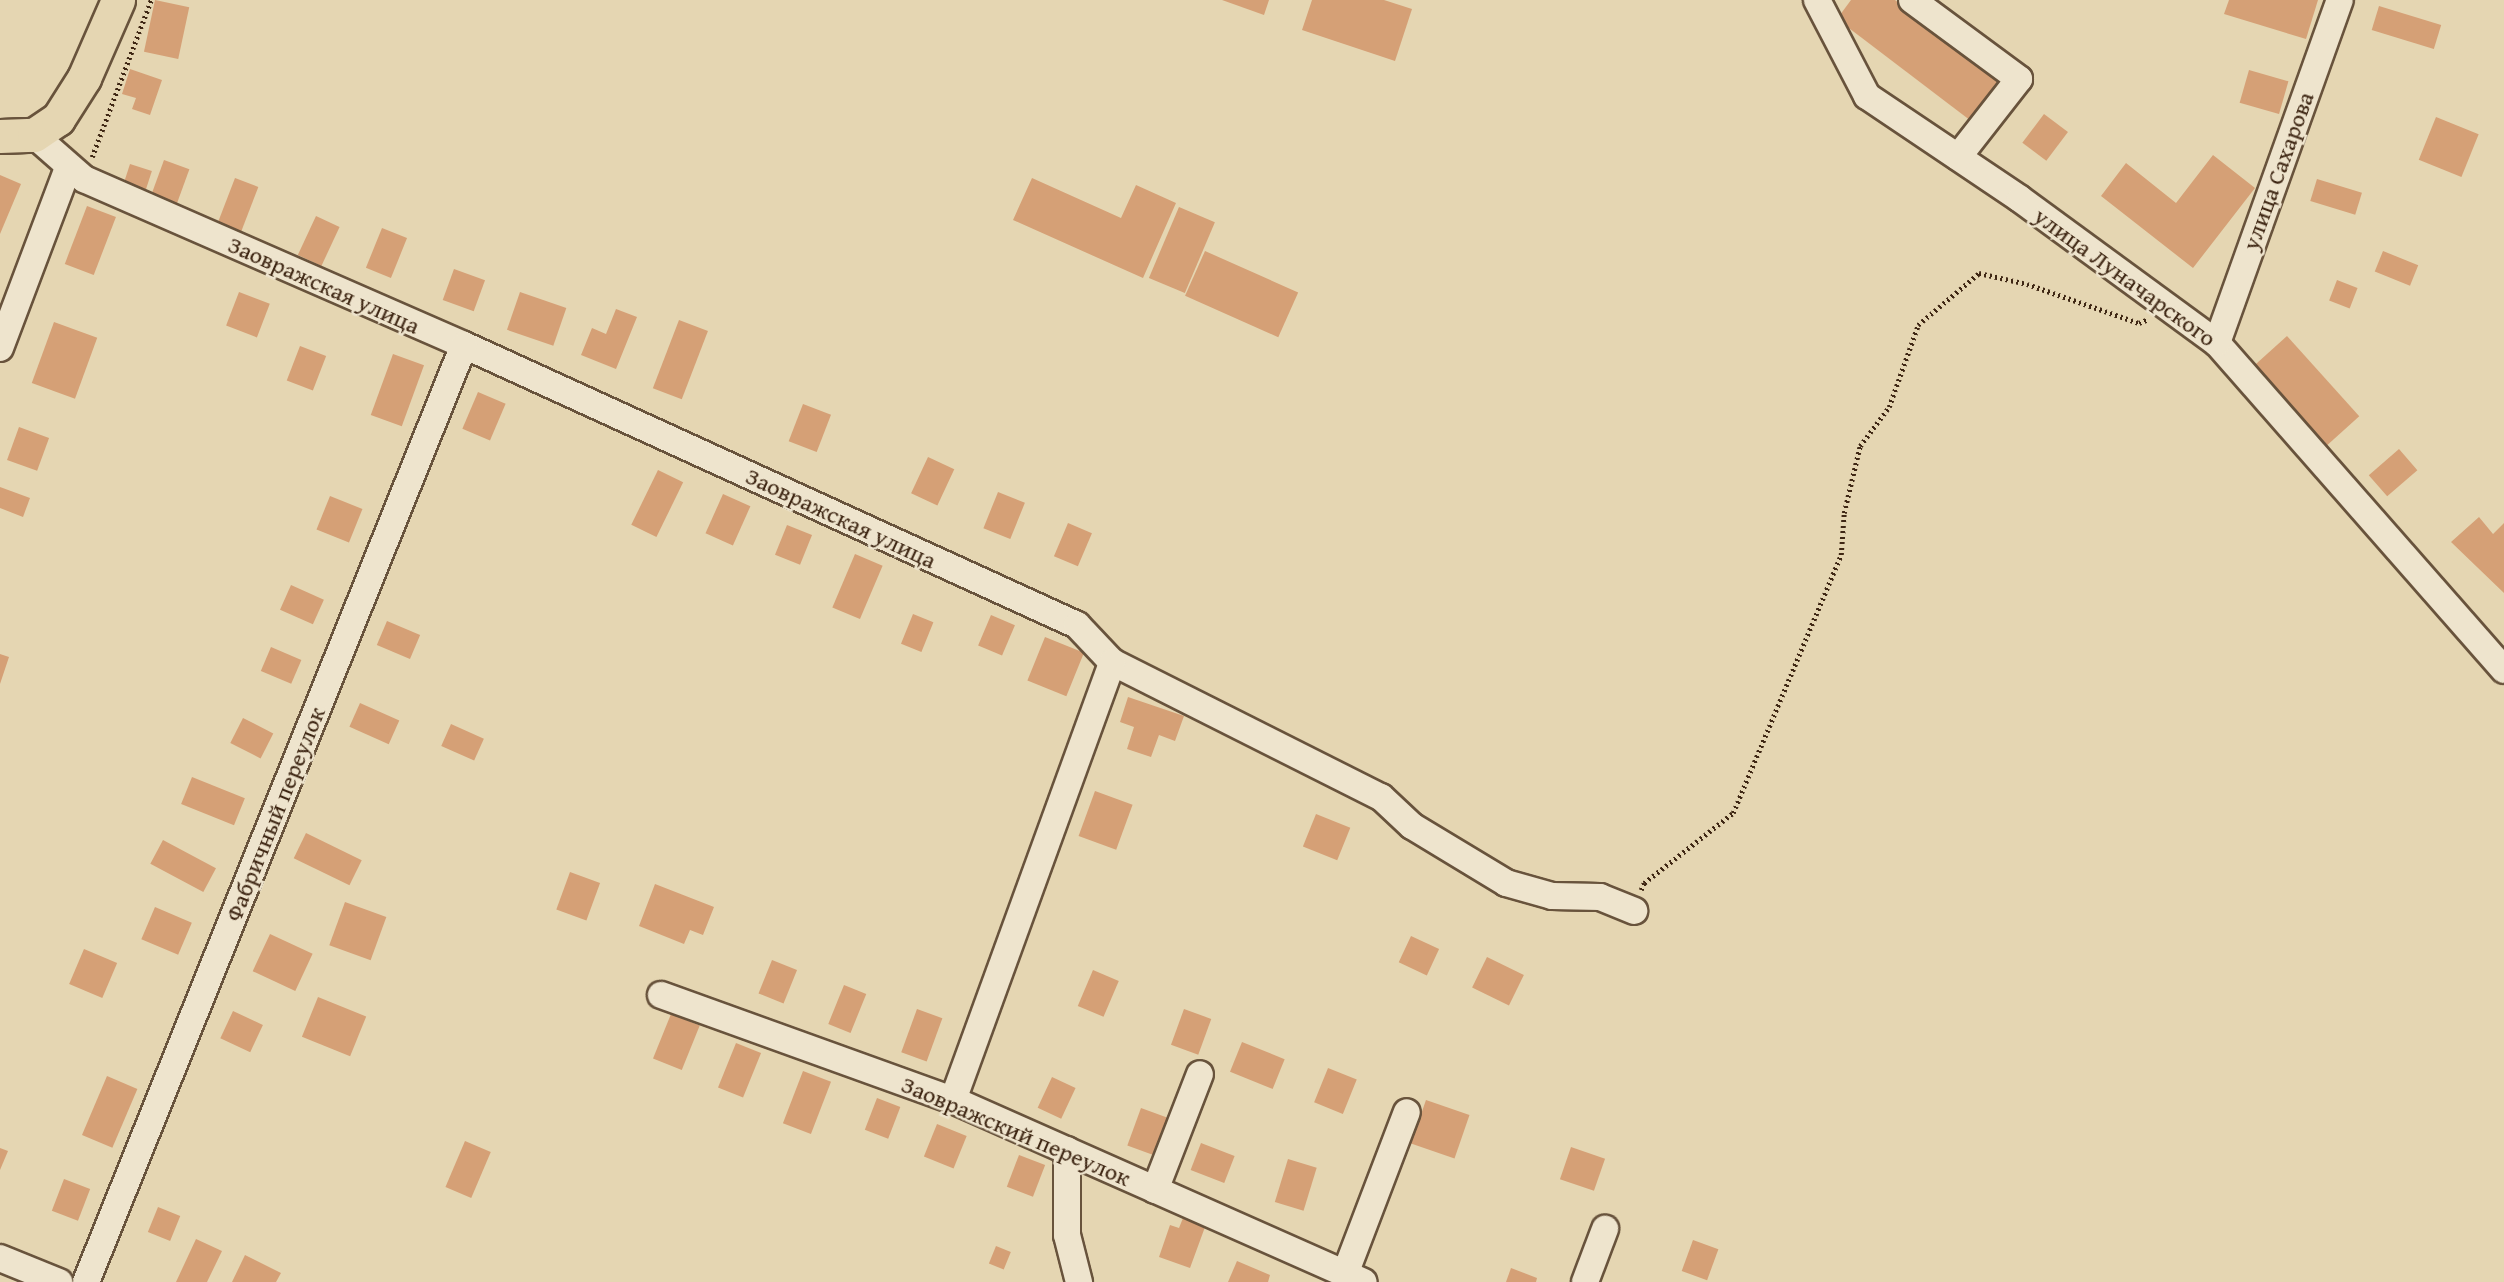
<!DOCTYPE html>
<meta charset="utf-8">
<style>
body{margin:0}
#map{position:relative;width:2504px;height:1282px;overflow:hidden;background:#e5d6b2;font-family:"Gentium Book Plus",serif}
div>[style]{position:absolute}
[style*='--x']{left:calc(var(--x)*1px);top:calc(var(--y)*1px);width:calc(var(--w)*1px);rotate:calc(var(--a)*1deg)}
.building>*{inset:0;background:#d5a076;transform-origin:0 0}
.path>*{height:4.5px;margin-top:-2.25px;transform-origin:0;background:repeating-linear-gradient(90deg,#3f2714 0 2px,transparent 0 5.5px)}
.roads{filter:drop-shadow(2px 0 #68533c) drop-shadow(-2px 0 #68533c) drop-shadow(0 2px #68533c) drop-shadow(0 -2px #68533c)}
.minor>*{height:26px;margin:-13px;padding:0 13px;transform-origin:13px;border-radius:13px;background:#eee4cd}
.major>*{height:33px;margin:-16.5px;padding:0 16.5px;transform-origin:16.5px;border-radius:16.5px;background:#e5d6b2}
span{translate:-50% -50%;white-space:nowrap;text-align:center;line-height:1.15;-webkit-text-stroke:5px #eee4cd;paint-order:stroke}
.street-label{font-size:24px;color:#3f2714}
</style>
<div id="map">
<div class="building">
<div style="left:155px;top:0;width:35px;height:53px;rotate:12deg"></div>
<div style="clip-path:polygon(1222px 0,1269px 0,1264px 15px)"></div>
<div style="clip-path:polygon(1312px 0,1384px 0,1412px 9px,1395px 61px,1302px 30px)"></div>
<div style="clip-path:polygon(1851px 0,1895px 0,2005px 84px,1975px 124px,1837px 19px)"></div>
<div style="clip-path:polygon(2229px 0,2318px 0,2306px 39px,2224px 14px)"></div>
<div style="left:2379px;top:6px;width:65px;height:25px;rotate:17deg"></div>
<div style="clip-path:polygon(130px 69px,162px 80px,150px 115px,132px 109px,136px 98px,122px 94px)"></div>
<div style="left:2249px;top:70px;width:41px;height:34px;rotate:16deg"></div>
<div style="left:2044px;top:114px;width:30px;height:36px;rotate:37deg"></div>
<div style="left:2436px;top:117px;width:46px;height:46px;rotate:22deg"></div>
<div style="clip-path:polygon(2213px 155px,2255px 188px,2193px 268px,2101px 196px,2126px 163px,2176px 203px)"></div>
<div style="left:164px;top:160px;width:27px;height:37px;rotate:20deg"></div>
<div style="left:130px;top:164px;width:23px;height:27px;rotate:18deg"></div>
<div style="clip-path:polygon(0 175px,21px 184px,0 234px)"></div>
<div style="left:235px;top:178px;width:25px;height:48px;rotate:21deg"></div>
<div style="clip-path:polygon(1032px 178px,1121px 218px,1136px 185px,1176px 203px,1143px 278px,1013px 220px)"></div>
<div style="left:2317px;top:179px;width:47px;height:23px;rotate:17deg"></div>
<div style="left:87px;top:206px;width:31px;height:62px;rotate:21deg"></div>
<div style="left:1179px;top:207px;width:39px;height:77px;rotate:23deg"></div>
<div style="left:316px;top:216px;width:26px;height:43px;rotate:25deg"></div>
<div style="left:382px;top:228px;width:27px;height:43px;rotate:22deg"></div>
<div style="left:1205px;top:251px;width:102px;height:49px;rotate:24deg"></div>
<div style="left:2383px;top:251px;width:38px;height:22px;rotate:22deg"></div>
<div style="left:454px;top:269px;width:33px;height:33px;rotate:20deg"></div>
<div style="left:2337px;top:280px;width:22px;height:22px;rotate:21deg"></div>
<div style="left:239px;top:292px;width:33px;height:36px;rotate:21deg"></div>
<div style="left:520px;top:292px;width:49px;height:40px;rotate:19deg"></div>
<div style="clip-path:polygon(616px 309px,637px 317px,616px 369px,581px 355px,592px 328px,606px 334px)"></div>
<div style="left:679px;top:320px;width:31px;height:73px;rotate:21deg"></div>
<div style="left:54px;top:322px;width:46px;height:65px;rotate:20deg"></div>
<div style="left:2287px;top:336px;width:108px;height:50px;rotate:48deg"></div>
<div style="left:300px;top:346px;width:28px;height:37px;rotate:21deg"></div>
<div style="left:393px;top:354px;width:33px;height:65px;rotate:20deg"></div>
<div style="left:478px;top:392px;width:30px;height:40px;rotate:23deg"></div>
<div style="left:803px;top:404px;width:30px;height:40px;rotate:21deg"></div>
<div style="left:19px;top:427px;width:32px;height:35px;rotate:20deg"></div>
<div style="left:2399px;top:449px;width:28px;height:40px;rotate:49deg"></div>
<div style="left:928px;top:457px;width:29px;height:40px;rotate:25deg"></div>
<div style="left:658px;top:470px;width:28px;height:61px;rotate:26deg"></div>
<div style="clip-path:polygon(0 487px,30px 498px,23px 517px,0 508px)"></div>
<div style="left:998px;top:492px;width:29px;height:39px;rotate:22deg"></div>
<div style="left:723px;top:494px;width:30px;height:43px;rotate:24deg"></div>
<div style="left:330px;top:496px;width:35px;height:36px;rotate:22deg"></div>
<div style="clip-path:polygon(2479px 517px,2493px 534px,2504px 523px,2504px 593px,2451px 542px)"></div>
<div style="left:1068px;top:523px;width:26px;height:36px;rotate:23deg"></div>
<div style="left:787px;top:525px;width:27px;height:32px;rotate:22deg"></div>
<div style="left:855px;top:554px;width:30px;height:58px;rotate:23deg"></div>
<div style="left:291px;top:585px;width:36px;height:27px;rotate:24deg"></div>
<div style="left:913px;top:614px;width:22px;height:32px;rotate:22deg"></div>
<div style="left:991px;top:615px;width:26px;height:33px;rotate:23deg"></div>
<div style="left:387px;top:621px;width:36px;height:26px;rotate:23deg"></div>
<div style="left:1045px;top:637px;width:42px;height:47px;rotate:22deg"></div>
<div style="left:271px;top:647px;width:33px;height:26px;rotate:23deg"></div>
<div style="clip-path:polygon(0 654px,9px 657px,0 684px)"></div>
<div style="clip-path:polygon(1128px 697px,1184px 716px,1175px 741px,1159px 735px,1151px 757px,1127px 749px,1134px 727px,1120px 722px)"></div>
<div style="left:360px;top:703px;width:43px;height:26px;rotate:24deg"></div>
<div style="left:243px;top:718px;width:34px;height:28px;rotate:27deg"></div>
<div style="left:451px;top:724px;width:36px;height:24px;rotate:24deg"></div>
<div style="left:192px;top:777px;width:57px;height:29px;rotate:22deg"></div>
<div style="left:1095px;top:791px;width:40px;height:48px;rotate:20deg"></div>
<div style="left:1316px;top:814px;width:37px;height:35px;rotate:22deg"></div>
<div style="left:306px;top:833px;width:62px;height:28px;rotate:26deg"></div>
<div style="left:163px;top:840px;width:60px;height:27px;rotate:28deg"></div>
<div style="left:570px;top:872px;width:32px;height:40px;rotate:20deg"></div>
<div style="clip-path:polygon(655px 884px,714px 907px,703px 935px,690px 930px,684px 944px,639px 926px)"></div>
<div style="left:345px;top:902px;width:44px;height:46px;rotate:20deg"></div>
<div style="left:155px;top:907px;width:40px;height:35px;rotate:23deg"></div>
<div style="left:270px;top:934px;width:47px;height:41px;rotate:25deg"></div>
<div style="left:1411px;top:936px;width:31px;height:29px;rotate:25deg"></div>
<div style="left:84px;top:949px;width:36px;height:38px;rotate:23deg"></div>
<div style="left:1487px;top:957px;width:41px;height:34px;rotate:26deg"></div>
<div style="left:772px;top:960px;width:27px;height:36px;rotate:22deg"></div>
<div style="left:1093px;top:970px;width:28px;height:39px;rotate:23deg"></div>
<div style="left:844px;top:985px;width:24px;height:42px;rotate:22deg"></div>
<div style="left:318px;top:997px;width:52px;height:43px;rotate:22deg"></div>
<div style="left:917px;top:1009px;width:27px;height:46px;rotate:20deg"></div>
<div style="left:1184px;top:1009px;width:29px;height:38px;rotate:20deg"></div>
<div style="left:233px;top:1011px;width:33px;height:30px;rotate:25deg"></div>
<div style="left:671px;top:1014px;width:31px;height:48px;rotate:22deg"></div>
<div style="left:1242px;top:1042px;width:46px;height:32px;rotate:22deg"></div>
<div style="left:736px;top:1043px;width:27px;height:48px;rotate:22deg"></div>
<div style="left:1328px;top:1068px;width:31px;height:37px;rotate:22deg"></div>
<div style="left:803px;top:1071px;width:30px;height:56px;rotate:21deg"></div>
<div style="left:107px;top:1076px;width:33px;height:64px;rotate:23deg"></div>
<div style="left:1052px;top:1077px;width:26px;height:34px;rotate:25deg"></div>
<div style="left:877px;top:1098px;width:25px;height:34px;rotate:21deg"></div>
<div style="left:1426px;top:1100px;width:46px;height:46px;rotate:19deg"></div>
<div style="left:1141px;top:1108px;width:32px;height:40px;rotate:20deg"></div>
<div style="left:937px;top:1124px;width:32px;height:35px;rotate:22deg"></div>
<div style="left:465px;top:1141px;width:28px;height:50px;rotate:23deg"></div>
<div style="left:1201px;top:1143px;width:36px;height:29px;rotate:21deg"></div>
<div style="left:1571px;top:1147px;width:36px;height:34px;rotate:19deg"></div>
<div style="clip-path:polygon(0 1148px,8px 1151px,0 1170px)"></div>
<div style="left:1019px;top:1155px;width:28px;height:34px;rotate:21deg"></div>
<div style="left:1288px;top:1159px;width:30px;height:45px;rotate:17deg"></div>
<div style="left:64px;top:1179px;width:28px;height:34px;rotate:21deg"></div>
<div style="left:158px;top:1207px;width:24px;height:27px;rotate:22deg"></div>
<div style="clip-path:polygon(1183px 1218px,1205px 1227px,1190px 1268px,1159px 1257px,1170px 1225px,1179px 1228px)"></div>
<div style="clip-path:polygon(196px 1239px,222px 1251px,207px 1282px,176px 1282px)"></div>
<div style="left:1693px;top:1240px;width:27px;height:33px;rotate:20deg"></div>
<div style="left:996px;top:1246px;width:16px;height:19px;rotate:22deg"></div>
<div style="clip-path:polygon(245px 1255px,281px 1273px,276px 1282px,232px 1282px)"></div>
<div style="clip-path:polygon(1237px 1261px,1270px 1275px,1268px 1282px,1228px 1282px)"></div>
<div style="clip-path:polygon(1511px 1268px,1537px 1278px,1536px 1282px,1506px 1282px)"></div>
</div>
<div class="path">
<div style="--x:92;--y:157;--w:168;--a:-69.4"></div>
<div style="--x:1641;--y:890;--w:8;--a:-67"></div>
<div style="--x:1644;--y:883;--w:113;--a:-38.2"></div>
<div style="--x:1733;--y:813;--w:280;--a:-67.3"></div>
<div style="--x:1841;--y:555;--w:42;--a:-85.9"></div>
<div style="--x:1844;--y:513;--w:69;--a:-76.6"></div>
<div style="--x:1860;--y:446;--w:49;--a:-53.4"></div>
<div style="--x:1889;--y:407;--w:87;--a:-70.5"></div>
<div style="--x:1918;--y:325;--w:80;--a:-40.4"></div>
<div style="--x:1979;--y:273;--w:49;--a:12.9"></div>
<div style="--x:2027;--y:284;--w:119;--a:19.2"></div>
<div style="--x:2139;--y:323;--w:8;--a:-23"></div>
</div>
<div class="roads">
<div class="minor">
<div style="--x:1817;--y:0;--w:108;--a:62.5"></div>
<div style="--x:1867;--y:96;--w:184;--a:33.9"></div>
<div style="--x:2020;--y:199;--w:244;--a:36.2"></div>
<div style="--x:2217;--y:343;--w:435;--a:48.7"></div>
<div style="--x:1912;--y:0;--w:133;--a:36.4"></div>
<div style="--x:2019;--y:79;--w:99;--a:128"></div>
<div style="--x:34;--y:135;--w:67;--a:41.3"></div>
<div style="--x:84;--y:179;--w:415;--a:23.6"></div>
<div style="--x:464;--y:345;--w:674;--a:24.55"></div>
<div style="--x:1077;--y:625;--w:51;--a:46.6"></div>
<div style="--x:1112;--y:662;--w:301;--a:26.7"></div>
<div style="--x:1381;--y:797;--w:42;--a:43.1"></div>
<div style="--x:1412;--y:826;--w:110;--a:31.2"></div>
<div style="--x:1506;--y:883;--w:48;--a:15.8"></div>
<div style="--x:1552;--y:896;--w:48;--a:1.2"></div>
<div style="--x:1600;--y:897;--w:37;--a:22"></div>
<div style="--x:2217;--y:343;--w:364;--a:-70.3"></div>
<div style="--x:0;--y:348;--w:192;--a:-69.3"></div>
<div style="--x:661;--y:995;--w:310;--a:19.8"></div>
<div style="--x:953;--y:1100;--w:449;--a:23.9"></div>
<div style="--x:953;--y:1100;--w:466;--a:-70"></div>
<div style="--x:1067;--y:1150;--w:85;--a:90"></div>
<div style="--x:1067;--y:1235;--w:49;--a:75.7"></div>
<div style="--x:1155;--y:1190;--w:124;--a:-68.8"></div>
<div style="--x:0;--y:1258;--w:64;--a:22.1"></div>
<div style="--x:1345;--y:1274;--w:173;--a:-69.1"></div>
<div style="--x:86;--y:1282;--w:1010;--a:-68.03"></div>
<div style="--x:1585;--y:1282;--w:57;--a:-69.3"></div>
</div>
<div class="major">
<div style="--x:0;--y:136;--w:34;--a:-2"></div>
<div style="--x:34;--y:135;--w:29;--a:-34"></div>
<div style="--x:58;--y:119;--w:49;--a:-57.6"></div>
<div style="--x:84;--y:78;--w:85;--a:-66.4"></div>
</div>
</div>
<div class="street-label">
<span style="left:2278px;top:171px;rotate:-70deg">улица Сахарова</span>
<span style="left:2125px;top:277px;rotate:36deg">улица Луначарского</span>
<span style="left:324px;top:285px;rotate:24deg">Заовражская улица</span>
<span style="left:841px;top:518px;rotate:25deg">Заовражская улица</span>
<span style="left:275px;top:814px;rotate:-68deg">Фабричный переулок</span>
<span style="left:1016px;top:1131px;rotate:23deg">Заовражский переулок</span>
</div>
</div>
